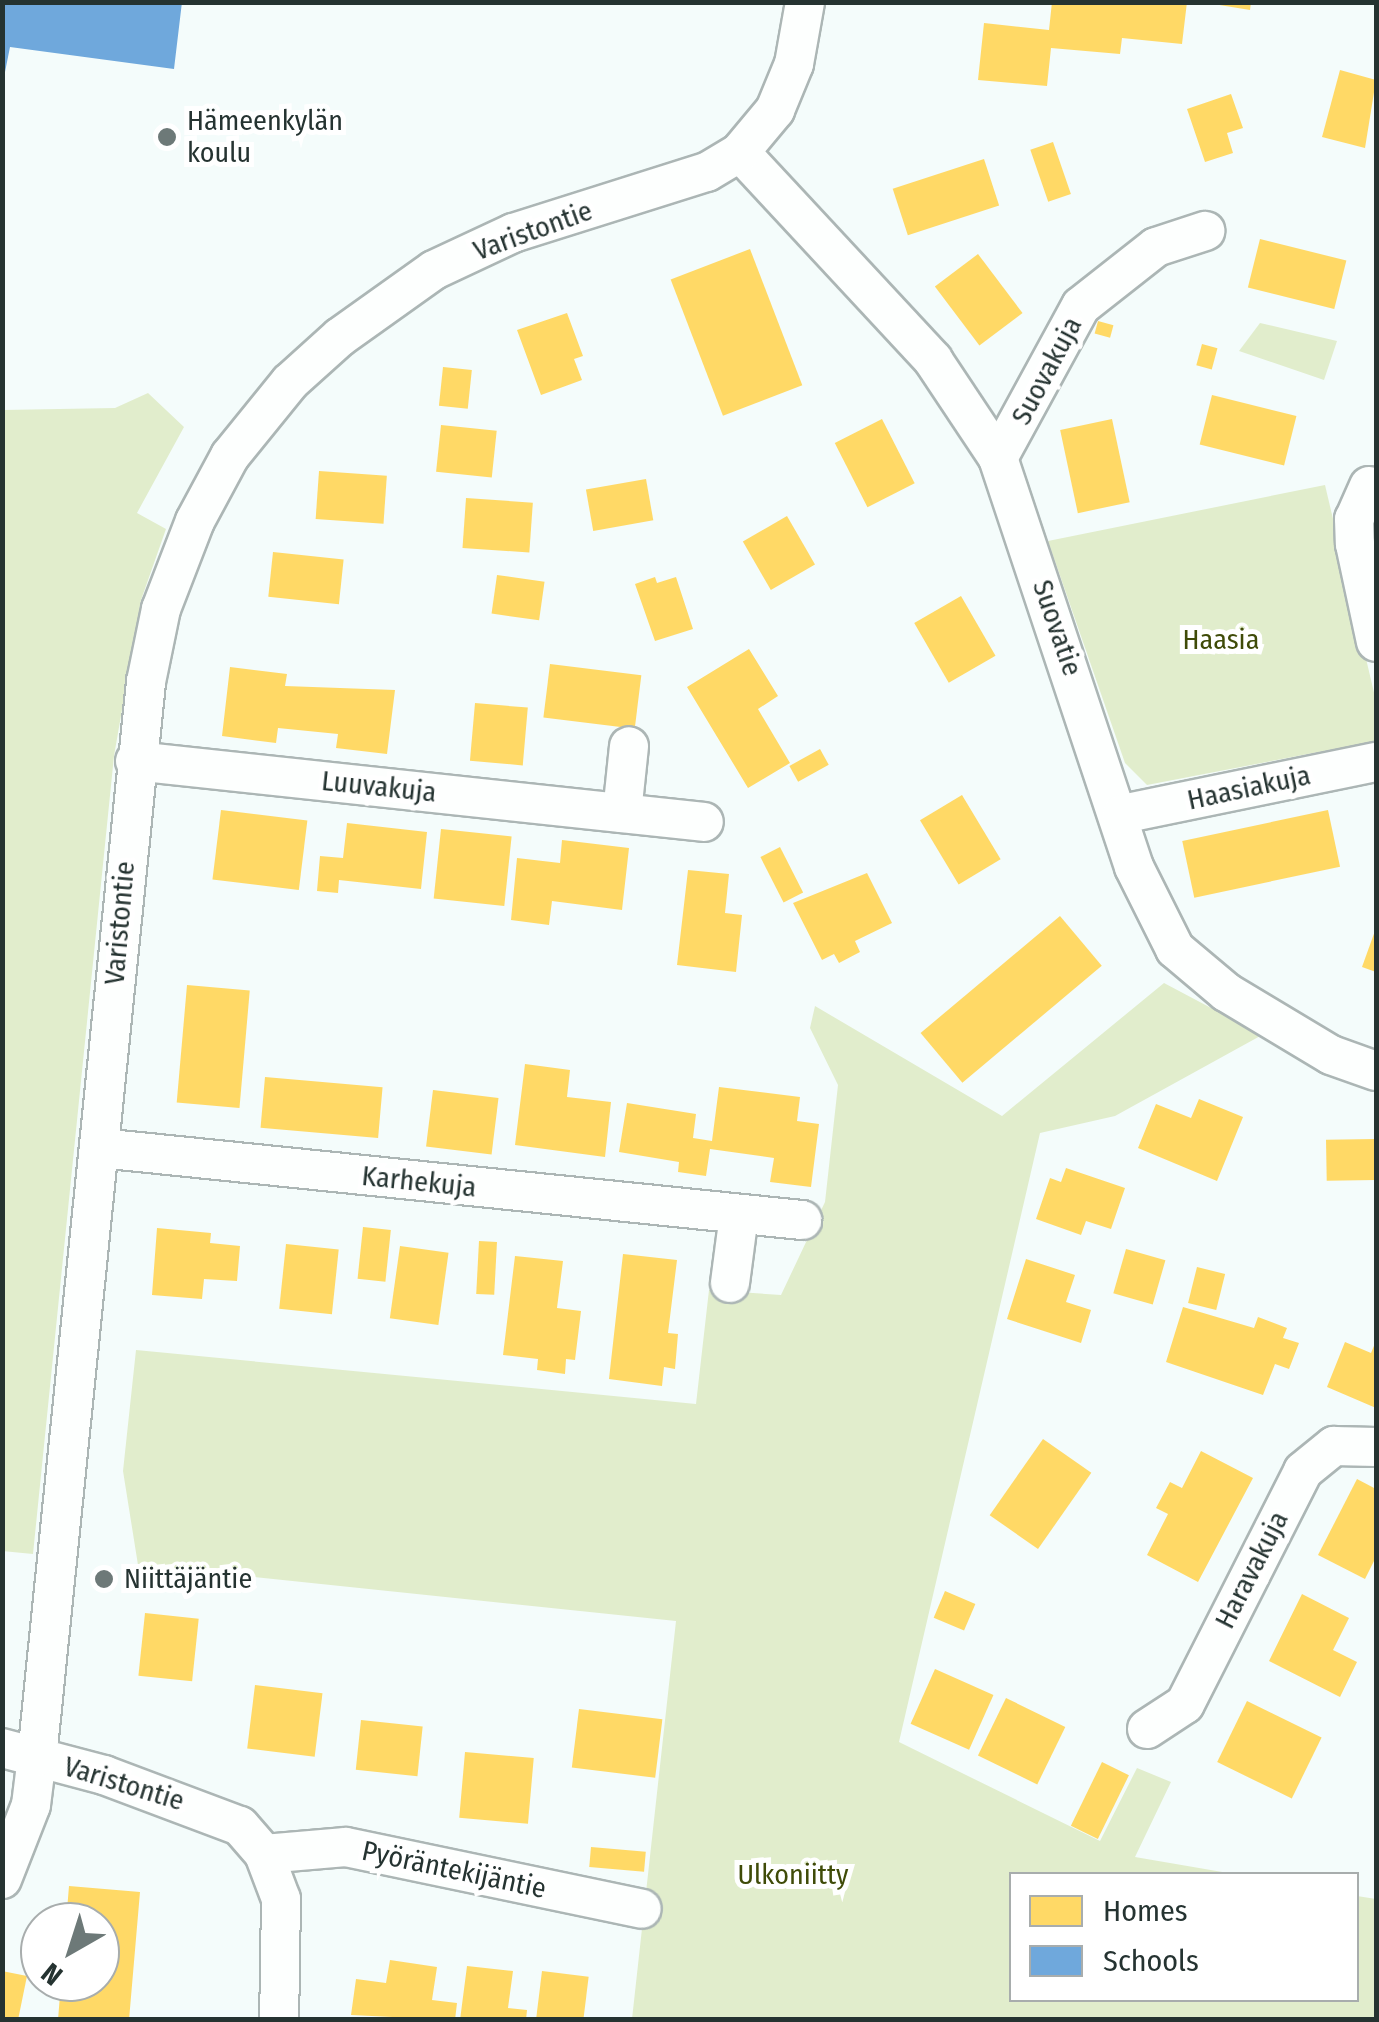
<!DOCTYPE html>
<meta charset="utf-8">
<style>
body{margin:0}
#map{position:relative;width:1379px;height:2022px;overflow:hidden;background:#f4fcfb;font-family:"Fira Sans Condensed",sans-serif}
div>[style]{position:absolute}
[style*='--x']{left:calc(var(--x)*1px);top:calc(var(--y)*1px);width:calc(var(--w)*1px);rotate:calc(var(--a)*1deg)}
.green>*{inset:0;background:#e1edcc}
.homes>*{inset:0;background:#ffd966;transform-origin:0 0}
.schools>*{inset:0;background:#6fa8dc}
.roads{filter:drop-shadow(2px 0 #acb6b5) drop-shadow(-2px 0 #acb6b5) drop-shadow(0 2px #acb6b5) drop-shadow(0 -2px #acb6b5)}
.minor>*{height:38px;margin:-19px;padding:0 19px;transform-origin:19px;border-radius:19px;background:#fdfffe}
.dots>*{width:28px;height:28px;translate:-50% -50%;box-sizing:border-box;border:5px solid #fff;border-radius:50%}
span{translate:-50% -50%;white-space:nowrap;text-align:center;line-height:1.15;-webkit-text-stroke:10px #fff;paint-order:stroke}
.poi-label{font-size:28px;color:#253331}
.left{translate:0 -50%;text-align:left}
.street-label{font-size:28px;color:#253331}
.park-label{font-size:28px;color:#3f4b08}
.frame{position:absolute;inset:0;border:5px solid #253331;pointer-events:none}
.legend{position:absolute;left:1009px;top:1872px;width:350px;height:130px;box-sizing:border-box;background:#fff;border:2px solid #a8adad;margin:0;padding:12px 18px;list-style:none;font-size:30px;color:#253331}
.legend li{display:flex;align-items:center;gap:20px;height:50px}
.legend b{width:50px;border:2px solid #a8adad}
.north{position:absolute;left:20px;top:1902px;width:100px;height:100px;box-sizing:border-box;background:#fff;border:2px solid #a8adad;border-radius:50%;rotate:219deg;font-size:28px;font-weight:700;line-height:40px;text-align:center;color:#253331}
.north::after{content:'';display:block;margin:auto;width:35px;height:45px;background:#6d7978;clip-path:polygon(50% 0,100% 100%,50% 72%,0 100%)}
</style>
<div id="map">
<div class="green">
<div style="clip-path:polygon(1260px 323px,1337px 341px,1324px 380px,1239px 351px)"></div>
<div style="clip-path:polygon(148px 393px,184px 427px,137px 513px,166px 529px,141px 600px,114px 756px,33px 1554px,2px 1551px,3px 410px,115px 408px)"></div>
<div style="clip-path:polygon(1325px 485px,1376px 701px,1376px 741px,1147px 785px,1125px 763px,1048px 541px)"></div>
<div style="clip-path:polygon(1164px 983px,1262px 1035px,1115px 1116px,1040px 1133px,899px 1742px,1100px 1841px,1137px 1768px,1171px 1782px,1135px 1857px,1234px 1874px,1012px 1874px,1012px 2000px,1356px 2000px,1357px 1896px,1376px 1899px,1376px 2019px,632px 2019px,676px 1621px,138px 1565px,123px 1471px,136px 1350px,696px 1404px,709px 1290px,781px 1295px,825px 1202px,838px 1085px,810px 1028px,815px 1006px,1002px 1116px)"></div>
</div>
<div class="homes">
<div style="clip-path:polygon(1052px 2px,1187px 2px,1182px 44px,1122px 38px,1120px 54px,1051px 48px,1047px 86px,978px 80px,984px 23px,1049px 30px)"></div>
<div style="clip-path:polygon(1201px 2px,1251px 2px,1250px 10px)"></div>
<div style="clip-path:polygon(1340px 70px,1376px 80px,1365px 148px,1322px 137px)"></div>
<div style="clip-path:polygon(1231px 94px,1243px 128px,1227px 133px,1233px 153px,1205px 162px,1187px 109px)"></div>
<div style="left:1053px;top:142px;width:55px;height:24px;rotate:71deg"></div>
<div style="left:984px;top:159px;width:49px;height:96px;rotate:72deg"></div>
<div style="left:1260px;top:239px;width:89px;height:50px;rotate:14deg"></div>
<div style="left:750px;top:249px;width:146px;height:85px;rotate:69deg"></div>
<div style="left:978px;top:254px;width:74px;height:54px;rotate:53deg"></div>
<div style="clip-path:polygon(567px 313px,583px 356px,574px 359px,582px 380px,541px 395px,517px 330px)"></div>
<div style="left:1098px;top:321px;width:16px;height:13px;rotate:15deg"></div>
<div style="left:1202px;top:344px;width:16px;height:22px;rotate:15deg"></div>
<div style="left:443px;top:367px;width:29px;height:39px;rotate:6deg"></div>
<div style="left:1212px;top:395px;width:87px;height:51px;rotate:14deg"></div>
<div style="left:882px;top:419px;width:72px;height:53px;rotate:63deg"></div>
<div style="left:1112px;top:419px;width:85px;height:53px;rotate:78deg"></div>
<div style="left:441px;top:425px;width:56px;height:47px;rotate:6deg"></div>
<div style="left:319px;top:471px;width:68px;height:48px;rotate:4deg"></div>
<div style="left:646px;top:479px;width:42px;height:61px;rotate:80deg"></div>
<div style="left:466px;top:498px;width:67px;height:50px;rotate:4deg"></div>
<div style="left:787px;top:516px;width:56px;height:51px;rotate:60deg"></div>
<div style="left:273px;top:552px;width:71px;height:45px;rotate:6deg"></div>
<div style="left:497px;top:575px;width:48px;height:39px;rotate:8deg"></div>
<div style="clip-path:polygon(655px 577px,657px 583px,676px 577px,693px 629px,655px 641px,635px 584px)"></div>
<div style="left:961px;top:596px;width:69px;height:54px;rotate:60deg"></div>
<div style="clip-path:polygon(749px 649px,778px 696px,758px 709px,790px 763px,748px 788px,687px 687px)"></div>
<div style="left:550px;top:664px;width:92px;height:54px;rotate:7deg"></div>
<div style="clip-path:polygon(230px 667px,287px 674px,285px 686px,395px 690px,387px 754px,336px 748px,338px 734px,278px 728px,276px 743px,222px 736px)"></div>
<div style="left:475px;top:703px;width:53px;height:58px;rotate:5deg"></div>
<div style="left:820px;top:749px;width:18px;height:35px;rotate:61deg"></div>
<div style="left:962px;top:795px;width:75px;height:49px;rotate:59deg"></div>
<div style="left:221px;top:810px;width:87px;height:70px;rotate:7deg"></div>
<div style="left:1328px;top:810px;width:58px;height:149px;rotate:78deg"></div>
<div style="clip-path:polygon(347px 823px,427px 832px,421px 889px,339px 880px,338px 893px,317px 891px,320px 856px,343px 858px)"></div>
<div style="left:441px;top:829px;width:71px;height:70px;rotate:6deg"></div>
<div style="clip-path:polygon(562px 840px,629px 848px,622px 910px,552px 901px,549px 925px,511px 920px,517px 858px,560px 863px)"></div>
<div style="left:780px;top:847px;width:51px;height:22px;rotate:63deg"></div>
<div style="clip-path:polygon(688px 870px,729px 874px,725px 913px,742px 915px,736px 972px,677px 965px)"></div>
<div style="clip-path:polygon(867px 873px,892px 923px,855px 941px,860px 952px,839px 963px,834px 954px,822px 960px,793px 903px)"></div>
<div style="left:1060px;top:916px;width:65px;height:182px;rotate:50deg"></div>
<div style="clip-path:polygon(1376px 928px,1376px 972px,1362px 967px)"></div>
<div style="left:187px;top:985px;width:63px;height:118px;rotate:5deg"></div>
<div style="clip-path:polygon(525px 1064px,570px 1070px,567px 1097px,611px 1102px,605px 1157px,515px 1145px)"></div>
<div style="left:265px;top:1077px;width:118px;height:51px;rotate:5deg"></div>
<div style="clip-path:polygon(719px 1087px,800px 1097px,797px 1121px,819px 1124px,811px 1187px,770px 1182px,774px 1158px,710px 1149px,706px 1176px,678px 1172px,679px 1162px,619px 1152px,627px 1103px,696px 1114px,693px 1138px,712px 1141px)"></div>
<div style="left:433px;top:1090px;width:66px;height:57px;rotate:7deg"></div>
<div style="clip-path:polygon(1199px 1099px,1243px 1117px,1217px 1181px,1138px 1148px,1156px 1104px,1191px 1118px)"></div>
<div style="left:1375px;top:1139px;width:41px;height:49px;rotate:89deg"></div>
<div style="clip-path:polygon(1066px 1168px,1125px 1188px,1111px 1229px,1086px 1221px,1081px 1235px,1036px 1219px,1050px 1178px,1061px 1182px)"></div>
<div style="left:363px;top:1227px;width:28px;height:52px;rotate:6deg"></div>
<div style="clip-path:polygon(157px 1228px,211px 1233px,210px 1243px,240px 1246px,237px 1281px,204px 1279px,202px 1299px,152px 1295px)"></div>
<div style="left:479px;top:1241px;width:18px;height:53px;rotate:3deg"></div>
<div style="left:286px;top:1244px;width:53px;height:65px;rotate:6deg"></div>
<div style="left:400px;top:1246px;width:49px;height:73px;rotate:8deg"></div>
<div style="left:1126px;top:1249px;width:41px;height:46px;rotate:16deg"></div>
<div style="clip-path:polygon(623px 1254px,677px 1260px,668px 1333px,678px 1334px,675px 1369px,664px 1367px,662px 1386px,609px 1379px)"></div>
<div style="clip-path:polygon(515px 1256px,563px 1261px,557px 1308px,581px 1311px,575px 1360px,566px 1359px,565px 1374px,537px 1370px,538px 1359px,503px 1355px)"></div>
<div style="clip-path:polygon(1026px 1259px,1075px 1275px,1066px 1302px,1091px 1310px,1081px 1343px,1007px 1319px)"></div>
<div style="left:1197px;top:1267px;width:29px;height:37px;rotate:14deg"></div>
<div style="clip-path:polygon(1183px 1307px,1254px 1328px,1258px 1317px,1287px 1328px,1283px 1338px,1299px 1343px,1289px 1369px,1275px 1364px,1263px 1395px,1166px 1362px)"></div>
<div style="clip-path:polygon(1376px 1341px,1376px 1408px,1327px 1387px,1345px 1342px,1371px 1353px)"></div>
<div style="left:1043px;top:1439px;width:59px;height:93px;rotate:35deg"></div>
<div style="clip-path:polygon(1201px 1451px,1253px 1478px,1198px 1582px,1147px 1555px,1168px 1514px,1156px 1508px,1170px 1482px,1182px 1488px)"></div>
<div style="clip-path:polygon(1357px 1479px,1376px 1489px,1376px 1557px,1365px 1579px,1318px 1555px)"></div>
<div style="left:945px;top:1591px;width:33px;height:29px;rotate:23deg"></div>
<div style="clip-path:polygon(1302px 1594px,1349px 1618px,1333px 1650px,1357px 1662px,1340px 1697px,1269px 1661px)"></div>
<div style="left:145px;top:1613px;width:54px;height:63px;rotate:6deg"></div>
<div style="left:935px;top:1669px;width:64px;height:60px;rotate:24deg"></div>
<div style="left:255px;top:1685px;width:68px;height:64px;rotate:7deg"></div>
<div style="left:1006px;top:1698px;width:66px;height:64px;rotate:26deg"></div>
<div style="left:1247px;top:1701px;width:83px;height:68px;rotate:26deg"></div>
<div style="left:579px;top:1709px;width:84px;height:59px;rotate:7deg"></div>
<div style="left:361px;top:1720px;width:62px;height:50px;rotate:6deg"></div>
<div style="left:465px;top:1752px;width:69px;height:66px;rotate:5deg"></div>
<div style="left:1102px;top:1762px;width:30px;height:71px;rotate:26deg"></div>
<div style="left:591px;top:1847px;width:55px;height:20px;rotate:5deg"></div>
<div style="clip-path:polygon(69px 1886px,140px 1892px,129px 2020px,58px 2020px,61px 1982px,100px 1982px,100px 1922px,66px 1922px)"></div>
<div style="clip-path:polygon(390px 1960px,437px 1967px,432px 2000px,457px 2003px,455px 2020px,351px 2015px,356px 1979px,386px 1983px)"></div>
<div style="clip-path:polygon(467px 1966px,513px 1971px,508px 2008px,527px 2010px,526px 2020px,460px 2020px)"></div>
<div style="clip-path:polygon(2px 1971px,27px 1976px,18px 2020px,2px 2020px)"></div>
<div style="left:542px;top:1971px;width:47px;height:49px;rotate:7deg"></div>
</div>
<div class="schools">
<div style="clip-path:polygon(3px 2px,182px 2px,174px 69px,10px 47px,2px 87px)"></div>
</div>
<div class="roads">
<div class="minor">
<div style="--x:740;--y:152;--w:284;--a:47.1"></div>
<div style="--x:933;--y:360;--w:118;--a:56.4"></div>
<div style="--x:998;--y:458;--w:431;--a:71.6"></div>
<div style="--x:1134;--y:867;--w:92;--a:63.4"></div>
<div style="--x:1175;--y:949;--w:67;--a:40.1"></div>
<div style="--x:1226;--y:992;--w:122;--a:31"></div>
<div style="--x:1331;--y:1055;--w:48;--a:19.6"></div>
<div style="--x:998;--y:458;--w:173;--a:-61.4"></div>
<div style="--x:1081;--y:306;--w:95;--a:-38.2"></div>
<div style="--x:1156;--y:247;--w:52;--a:-18.1"></div>
<div style="--x:1369;--y:486;--w:36;--a:114"></div>
<div style="--x:1354;--y:519;--w:25;--a:88"></div>
<div style="--x:1355;--y:544;--w:100;--a:77.9"></div>
<div style="--x:135;--y:761;--w:572;--a:6.12"></div>
<div style="--x:622;--y:813;--w:67;--a:-84"></div>
<div style="--x:1122;--y:814;--w:259;--a:-11.6"></div>
<div style="--x:100;--y:1148;--w:706;--a:5.86"></div>
<div style="--x:730;--y:1283;--w:69;--a:-82.5"></div>
<div style="--x:1147;--y:1729;--w:45;--a:-33.3"></div>
<div style="--x:1185;--y:1704;--w:261;--a:-63.1"></div>
<div style="--x:1303;--y:1471;--w:40;--a:-39"></div>
<div style="--x:1334;--y:1446;--w:42;--a:1.4"></div>
<div style="--x:2;--y:1748;--w:106;--a:14.8"></div>
<div style="--x:104;--y:1775;--w:145;--a:20.6"></div>
<div style="--x:240;--y:1826;--w:37;--a:49"></div>
<div style="--x:264;--y:1854;--w:48;--a:69.3"></div>
<div style="--x:281;--y:1899;--w:121;--a:90.9"></div>
<div style="--x:264;--y:1854;--w:82;--a:-4.9"></div>
<div style="--x:346;--y:1847;--w:302;--a:11.8"></div>
<div style="--x:2;--y:1879;--w:79;--a:-68.6"></div>
<div style="--x:31;--y:1805;--w:48;--a:-82.9"></div>
<div style="--x:37;--y:1757;--w:1081;--a:-84.21"></div>
<div style="--x:146;--y:682;--w:75;--a:-78.4"></div>
<div style="--x:161;--y:609;--w:94;--a:-68.9"></div>
<div style="--x:195;--y:521;--w:74;--a:-61.7"></div>
<div style="--x:230;--y:456;--w:95;--a:-51"></div>
<div style="--x:290;--y:382;--w:67;--a:-42"></div>
<div style="--x:340;--y:337;--w:115;--a:-35.5"></div>
<div style="--x:434;--y:270;--w:87;--a:-25.1"></div>
<div style="--x:513;--y:233;--w:203;--a:-17.5"></div>
<div style="--x:707;--y:172;--w:39;--a:-31"></div>
<div style="--x:740;--y:152;--w:55;--a:-50.2"></div>
<div style="--x:775;--y:110;--w:50;--a:-67.6"></div>
<div style="--x:794;--y:64;--w:63;--a:-79.9"></div>
</div>
</div>
<div class="dots">
<div style="left:167px;top:137px;background:#6d7978"></div>
<div style="left:104px;top:1579px;background:#6d7978"></div>
</div>
<div class="poi-label">
<span class="left" style="left:187px;top:137px">Hämeenkylän<br>koulu</span>
<span class="left" style="left:124px;top:1579px">Niittäjäntie</span>
</div>
<div class="street-label">
<span style="left:533px;top:231px;rotate:-20deg">Varistontie</span>
<span style="left:1047px;top:371px;rotate:-62deg">Suovakuja</span>
<span style="left:1057px;top:628px;rotate:71deg">Suovatie</span>
<span style="left:379px;top:787px;rotate:6deg">Luuvakuja</span>
<span style="left:1249px;top:788px;rotate:-12deg">Haasiakuja</span>
<span style="left:120px;top:923px;rotate:-85deg">Varistontie</span>
<span style="left:419px;top:1182px;rotate:6deg">Karhekuja</span>
<span style="left:1252px;top:1570px;rotate:-63deg">Haravakuja</span>
<span style="left:124px;top:1784px;rotate:17deg">Varistontie</span>
<span style="left:454px;top:1870px;rotate:12deg">Pyöräntekijäntie</span>
</div>
<div class="park-label">
<span style="left:1221px;top:640px">Haasia</span>
<span style="left:793px;top:1875px">Ulkoniitty</span>
</div>
<div class="frame"></div>
<ul class="legend">
<li><b style="height:28px;background:#ffd966"></b>Homes</li>
<li><b style="height:28px;background:#6fa8dc"></b>Schools</li>
</ul>
<div class="north">N</div>
</div>
